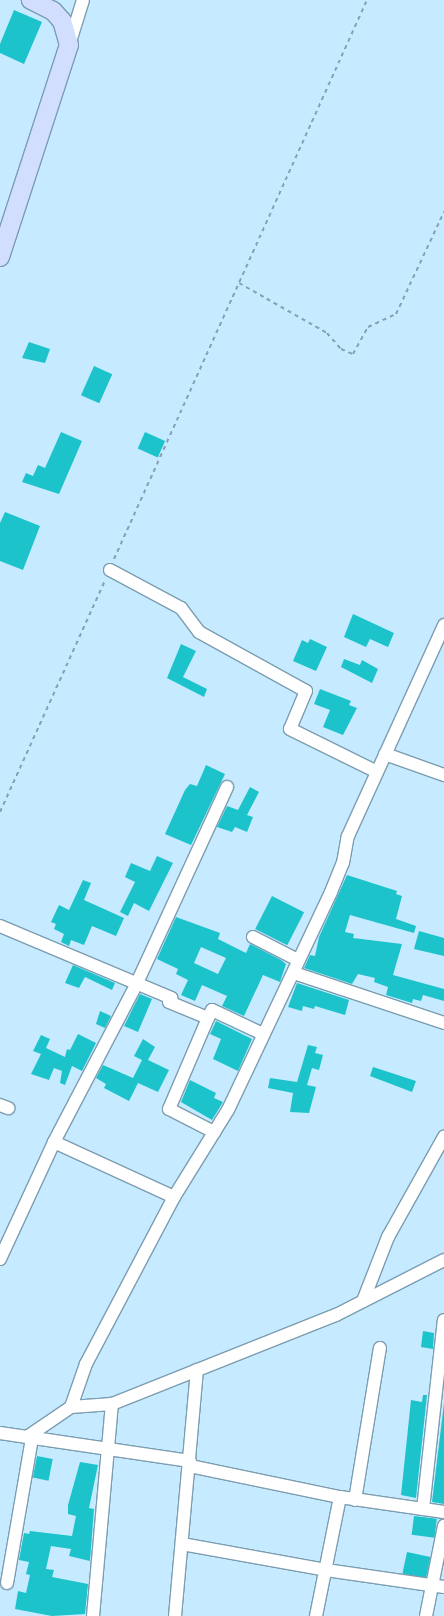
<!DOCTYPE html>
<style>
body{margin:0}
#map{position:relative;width:444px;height:1616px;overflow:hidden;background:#c6eaff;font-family:Commissioner,sans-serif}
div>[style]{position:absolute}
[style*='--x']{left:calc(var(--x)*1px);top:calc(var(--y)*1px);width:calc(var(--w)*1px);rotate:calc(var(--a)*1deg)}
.building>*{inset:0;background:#1dc3cb;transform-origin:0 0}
.path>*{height:2px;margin-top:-1px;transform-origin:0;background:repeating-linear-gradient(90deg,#86a2b2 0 4px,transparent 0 8px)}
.roads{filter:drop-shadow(1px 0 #7c9db0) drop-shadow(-1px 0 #7c9db0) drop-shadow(0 1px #7c9db0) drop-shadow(0 -1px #7c9db0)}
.street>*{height:12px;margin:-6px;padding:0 6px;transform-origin:6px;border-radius:6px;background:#fff}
.secondary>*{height:18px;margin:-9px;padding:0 9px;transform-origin:9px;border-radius:9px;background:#d1defd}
span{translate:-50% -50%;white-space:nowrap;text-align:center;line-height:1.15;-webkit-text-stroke:4px #e6f4fc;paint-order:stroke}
</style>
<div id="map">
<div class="building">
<div style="clip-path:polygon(14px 10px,42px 22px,24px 64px,0 53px,0 44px)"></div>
<div style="clip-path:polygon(29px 342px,50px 349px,45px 363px,22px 358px)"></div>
<div style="left:94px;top:366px;width:20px;height:32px;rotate:24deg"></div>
<div style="clip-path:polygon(61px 432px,82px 441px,59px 494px,22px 482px,26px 473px,33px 476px,38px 465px,45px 468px)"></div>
<div style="left:145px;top:432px;width:22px;height:18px;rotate:24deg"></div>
<div style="clip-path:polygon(5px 512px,40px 526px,23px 570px,0 561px,0 523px)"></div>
<div style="clip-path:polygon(353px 614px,394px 633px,388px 647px,370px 639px,366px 647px,344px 637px)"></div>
<div style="clip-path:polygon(310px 639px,327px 647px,316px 671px,293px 661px,302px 640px,308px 643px)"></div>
<div style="clip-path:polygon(181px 644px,196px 651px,183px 677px,207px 689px,204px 697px,167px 678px)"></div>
<div style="clip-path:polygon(344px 659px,360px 665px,362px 660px,378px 669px,372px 683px,341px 667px)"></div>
<div style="clip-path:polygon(320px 689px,351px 701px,349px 705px,357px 708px,343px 735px,323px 727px,330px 710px,314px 704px)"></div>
<div style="clip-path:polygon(206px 765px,225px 774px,191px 845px,165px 834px,185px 790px,190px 784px,197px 786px)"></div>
<div style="clip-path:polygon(250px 787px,259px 792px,247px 815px,253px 817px,247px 832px,235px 827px,232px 832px,217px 827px,227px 806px,238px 810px)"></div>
<div style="clip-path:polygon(157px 856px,173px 863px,149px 911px,134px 903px,128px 916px,120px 912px,135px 882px,125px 877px,131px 863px,150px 871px)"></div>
<div style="clip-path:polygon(347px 875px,397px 891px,396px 894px,402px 896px,396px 919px,416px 926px,414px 933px,350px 915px,345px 932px,354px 934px,353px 938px,402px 944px,393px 975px,444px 989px,444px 1001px,423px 995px,421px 1001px,413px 999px,412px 1003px,386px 995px,388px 987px,374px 982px,375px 978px,358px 974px,352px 984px,304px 968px,310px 955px,315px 956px,319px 937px)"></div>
<div style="clip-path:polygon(83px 880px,91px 883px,84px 900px,124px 918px,116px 936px,92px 926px,84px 945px,71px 940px,69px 946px,61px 942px,64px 934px,54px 929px,56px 924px,51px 922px,59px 905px,69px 910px)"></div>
<div style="left:272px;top:896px;width:36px;height:37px;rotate:27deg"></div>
<div style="clip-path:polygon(evenodd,176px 917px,220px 933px,218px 939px,246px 953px,250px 944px,281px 960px,286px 964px,280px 982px,263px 975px,244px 1016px,222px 1006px,227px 996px,202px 985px,195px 1001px,181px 995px,188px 980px,176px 974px,178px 969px,157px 959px,176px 917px,201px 947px,226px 958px,218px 974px,194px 963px,201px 947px)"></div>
<div style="clip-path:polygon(419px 931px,444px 938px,444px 956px,414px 949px)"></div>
<div style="clip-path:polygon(73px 965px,115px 983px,112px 990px,85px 977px,79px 988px,65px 983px)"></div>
<div style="clip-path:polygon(297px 983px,349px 1000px,345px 1015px,315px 1006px,314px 1009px,303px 1006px,302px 1011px,288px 1007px)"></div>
<div style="clip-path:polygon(140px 994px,152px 999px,138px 1032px,124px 1026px)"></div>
<div style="clip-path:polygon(100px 1011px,111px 1016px,105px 1028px,96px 1024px)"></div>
<div style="clip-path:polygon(216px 1021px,252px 1039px,238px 1071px,213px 1059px,221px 1039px,210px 1034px)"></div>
<div style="clip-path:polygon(78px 1034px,96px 1043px,82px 1071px,72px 1066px,65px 1085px,60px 1083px,62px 1071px,54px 1068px,49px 1080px,31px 1074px,41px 1054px,33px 1051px,41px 1035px,50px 1039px,46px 1048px,65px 1057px,67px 1049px,70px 1050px)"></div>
<div style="clip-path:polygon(143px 1039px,155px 1047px,148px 1060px,169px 1070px,158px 1092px,138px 1083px,129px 1101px,104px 1088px,106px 1084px,96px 1078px,103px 1065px,133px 1078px,142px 1060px,134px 1056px)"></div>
<div style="clip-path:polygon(308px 1045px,317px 1047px,315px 1053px,323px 1055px,319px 1070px,312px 1068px,307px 1085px,316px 1087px,309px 1113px,290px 1112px,293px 1093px,268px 1088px,270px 1078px,297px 1082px)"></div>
<div style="clip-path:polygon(373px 1067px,416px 1081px,412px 1092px,370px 1076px)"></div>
<div style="clip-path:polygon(190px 1080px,216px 1093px,214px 1098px,223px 1102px,212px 1120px,181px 1102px)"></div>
<div style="clip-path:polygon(423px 1331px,434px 1333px,433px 1349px,421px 1347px)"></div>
<div style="clip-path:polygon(423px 1395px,427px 1395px,416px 1498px,401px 1495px,411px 1400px,422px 1402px)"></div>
<div style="clip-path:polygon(444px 1403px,444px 1504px,432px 1502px)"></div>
<div style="left:37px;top:1456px;width:16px;height:22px;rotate:11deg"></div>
<div style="clip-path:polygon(80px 1462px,98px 1465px,89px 1508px,94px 1509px,90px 1561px,69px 1556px,71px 1549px,51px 1546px,46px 1569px,54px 1570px,52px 1577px,88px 1584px,85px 1614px,52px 1616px,15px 1609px,18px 1591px,26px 1593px,30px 1575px,26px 1574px,29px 1562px,19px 1560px,24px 1533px,29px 1534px,30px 1531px,72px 1536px,76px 1516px,68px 1514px,68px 1505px)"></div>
<div style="left:414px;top:1516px;width:23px;height:19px;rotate:7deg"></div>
<div style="left:407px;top:1552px;width:24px;height:22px;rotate:12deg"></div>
</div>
<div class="path">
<div style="--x:239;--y:283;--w:101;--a:29.6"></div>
<div style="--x:327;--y:333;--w:21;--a:49"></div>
<div style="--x:341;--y:349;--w:13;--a:23"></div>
<div style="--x:353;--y:354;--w:31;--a:-61"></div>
<div style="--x:368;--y:327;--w:31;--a:-25"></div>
<div style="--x:396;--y:314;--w:113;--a:-64.8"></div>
<div style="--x:114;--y:559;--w:614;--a:-65.65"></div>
<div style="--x:0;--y:812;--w:255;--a:-65.6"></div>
</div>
<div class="roads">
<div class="street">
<div style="--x:69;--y:45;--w:47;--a:-72.7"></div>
<div style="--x:110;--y:570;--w:81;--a:28.2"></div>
<div style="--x:181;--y:608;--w:30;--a:53"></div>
<div style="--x:199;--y:632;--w:122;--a:28.9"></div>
<div style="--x:306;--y:691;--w:41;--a:112.8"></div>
<div style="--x:290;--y:729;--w:97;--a:26.3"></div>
<div style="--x:385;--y:754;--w:63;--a:19.6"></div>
<div style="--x:0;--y:926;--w:186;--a:22.8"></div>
<div style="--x:171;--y:998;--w:4;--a:117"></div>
<div style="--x:169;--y:1002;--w:42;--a:22.3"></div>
<div style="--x:208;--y:1018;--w:9;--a:-63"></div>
<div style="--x:212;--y:1010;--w:56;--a:25.2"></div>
<div style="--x:253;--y:937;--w:51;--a:27.1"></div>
<div style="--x:294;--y:973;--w:158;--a:18.4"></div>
<div style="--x:208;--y:1018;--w:99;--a:113.2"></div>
<div style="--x:169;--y:1109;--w:51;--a:27.1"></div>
<div style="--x:0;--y:1105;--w:9;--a:21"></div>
<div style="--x:54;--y:1142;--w:132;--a:24.6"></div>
<div style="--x:0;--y:1259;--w:129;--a:-65.2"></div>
<div style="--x:54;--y:1142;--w:177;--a:-62.4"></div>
<div style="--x:136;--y:985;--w:218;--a:-65.3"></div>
<div style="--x:363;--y:1301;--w:69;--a:-68.7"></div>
<div style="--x:388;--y:1237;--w:115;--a:-60.8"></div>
<div style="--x:71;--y:1407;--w:41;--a:-4.2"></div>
<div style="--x:112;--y:1404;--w:241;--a:-21.7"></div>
<div style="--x:336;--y:1315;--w:121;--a:-27"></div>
<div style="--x:0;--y:1433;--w:192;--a:8.4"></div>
<div style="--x:27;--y:1437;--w:53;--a:-34.3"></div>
<div style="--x:71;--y:1407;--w:46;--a:-70.8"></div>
<div style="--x:86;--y:1364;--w:189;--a:-62.2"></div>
<div style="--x:174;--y:1197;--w:102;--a:-58.2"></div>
<div style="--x:228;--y:1110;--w:241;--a:-64.7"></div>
<div style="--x:331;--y:892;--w:31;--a:-68"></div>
<div style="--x:343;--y:863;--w:27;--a:-80"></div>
<div style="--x:348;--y:836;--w:232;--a:-65.5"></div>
<div style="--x:190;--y:1466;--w:153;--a:11.7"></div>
<div style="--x:340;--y:1497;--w:105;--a:8.2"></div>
<div style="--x:355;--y:1500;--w:154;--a:-80.7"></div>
<div style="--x:423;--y:1509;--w:190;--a:-83.7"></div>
<div style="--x:182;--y:1544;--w:146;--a:10.2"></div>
<div style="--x:326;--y:1570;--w:119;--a:8.2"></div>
<div style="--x:7;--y:1583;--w:147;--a:-80.2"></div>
<div style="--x:93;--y:1616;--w:213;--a:-84.9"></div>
<div style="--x:175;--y:1616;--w:247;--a:-84.9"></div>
<div style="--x:316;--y:1616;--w:121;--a:-78.6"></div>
<div style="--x:426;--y:1616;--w:92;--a:-78.7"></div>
</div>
<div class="secondary">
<div style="--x:0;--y:257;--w:223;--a:-72"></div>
<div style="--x:69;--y:45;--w:25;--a:-106"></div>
<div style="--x:62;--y:21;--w:13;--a:-132"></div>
<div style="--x:53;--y:11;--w:25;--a:-153"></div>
</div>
</div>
</div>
